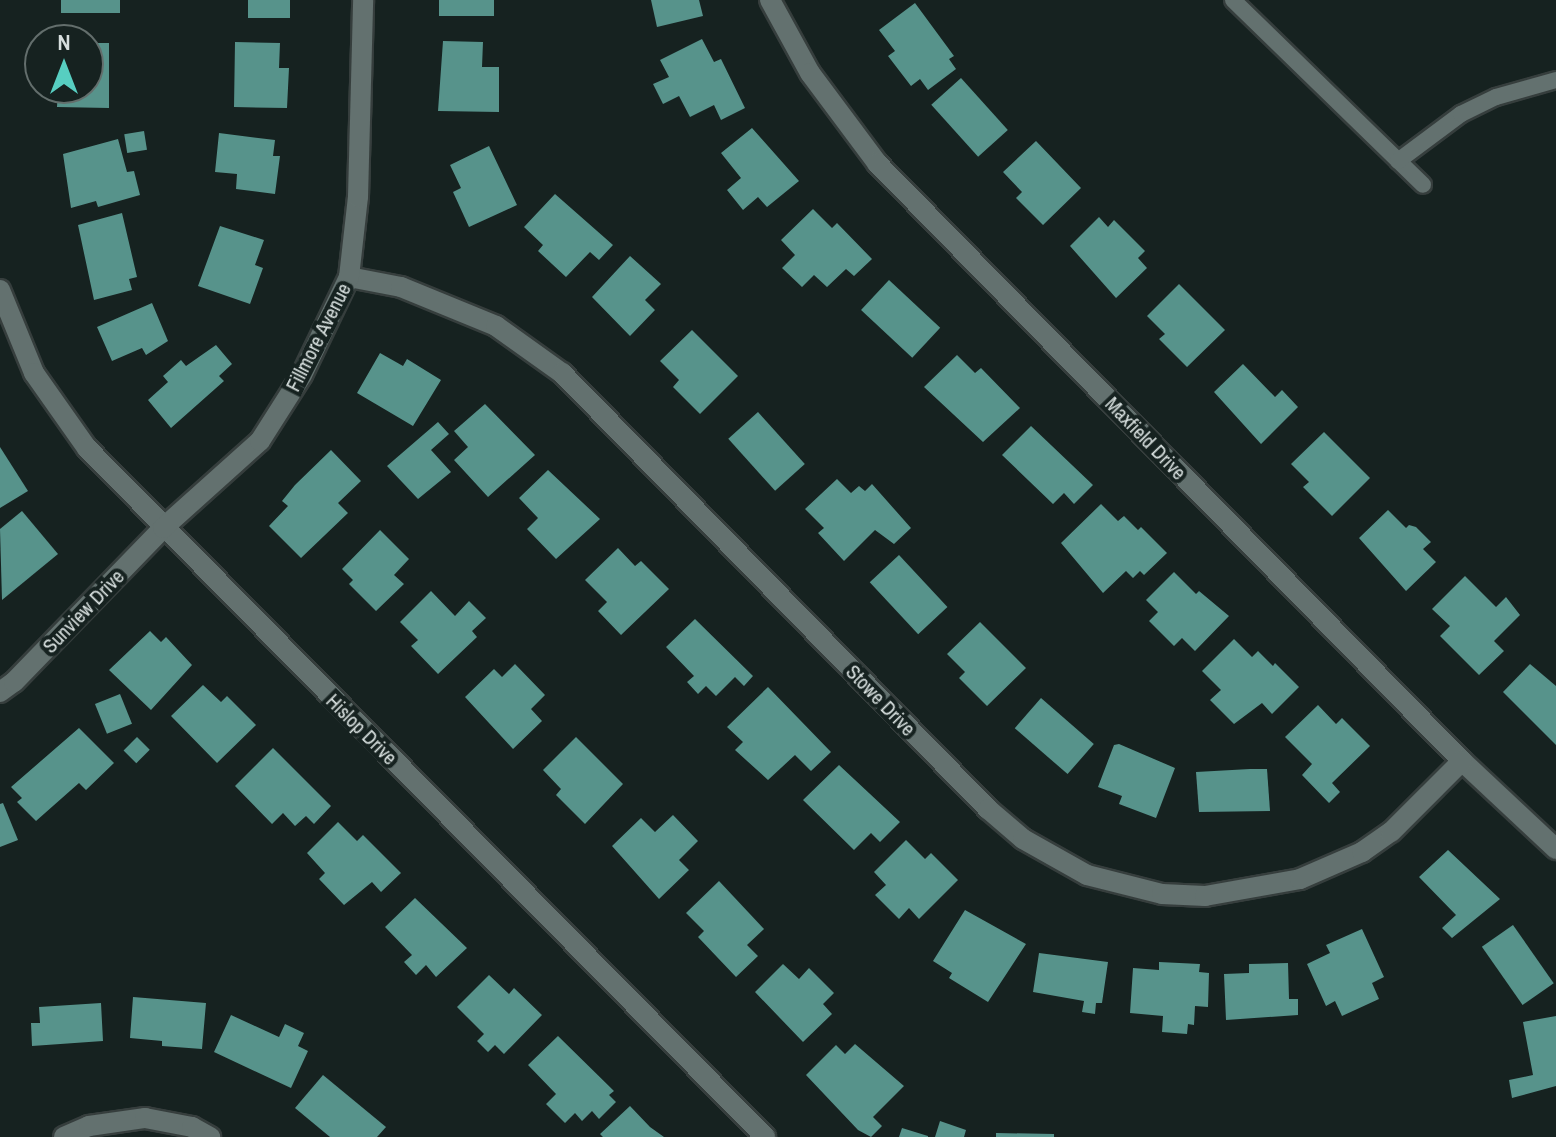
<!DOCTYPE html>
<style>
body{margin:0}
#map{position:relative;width:1556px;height:1137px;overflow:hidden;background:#162220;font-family:"Archivo Narrow",sans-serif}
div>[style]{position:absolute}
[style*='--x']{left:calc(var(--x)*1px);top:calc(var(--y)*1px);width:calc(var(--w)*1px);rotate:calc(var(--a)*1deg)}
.building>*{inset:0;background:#57938b;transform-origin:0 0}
.roads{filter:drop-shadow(2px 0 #363e3d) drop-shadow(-2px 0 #363e3d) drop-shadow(0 2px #363e3d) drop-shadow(0 -2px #363e3d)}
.service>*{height:16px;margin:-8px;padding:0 8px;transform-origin:8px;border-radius:8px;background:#63716f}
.minor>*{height:20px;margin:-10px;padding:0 10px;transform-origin:10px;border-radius:10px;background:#63716f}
span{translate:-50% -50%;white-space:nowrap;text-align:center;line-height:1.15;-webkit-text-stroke:8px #162220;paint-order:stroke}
.street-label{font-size:20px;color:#d7dfde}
.north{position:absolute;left:24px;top:24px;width:80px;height:80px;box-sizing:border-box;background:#162220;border:2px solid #636e6c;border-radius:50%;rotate:0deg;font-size:22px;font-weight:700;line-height:32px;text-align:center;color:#d7dfde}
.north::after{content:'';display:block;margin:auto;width:28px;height:36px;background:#57cec1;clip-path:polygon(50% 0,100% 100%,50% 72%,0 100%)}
</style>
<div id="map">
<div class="building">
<div style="left:61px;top:0;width:59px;height:13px"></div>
<div style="left:248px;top:0;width:42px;height:18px"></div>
<div style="left:439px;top:0;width:55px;height:16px"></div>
<div style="clip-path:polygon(651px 0,699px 0,703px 16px,657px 27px)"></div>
<div style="clip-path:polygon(915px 3px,954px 56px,949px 59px,956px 69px,928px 90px,920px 79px,911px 86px,888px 56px,895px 51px,879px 30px)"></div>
<div style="clip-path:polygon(702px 39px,714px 62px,721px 59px,745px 108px,721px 120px,714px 105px,690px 117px,679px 96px,663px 104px,653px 84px,669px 77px,660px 60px)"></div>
<div style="clip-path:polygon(443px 41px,483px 42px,482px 67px,499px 67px,499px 112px,438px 111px)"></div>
<div style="clip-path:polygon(235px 42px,280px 43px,279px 68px,289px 68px,287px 108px,234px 107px)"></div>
<div style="clip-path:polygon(88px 43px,109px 43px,109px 108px,57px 107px,58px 88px,88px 88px)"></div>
<div style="left:961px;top:78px;width:70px;height:40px;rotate:48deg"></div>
<div style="clip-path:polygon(752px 128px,799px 181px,767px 207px,758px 197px,743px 210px,727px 190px,741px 178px,721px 153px)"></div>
<div style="left:144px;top:131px;width:19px;height:20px;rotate:81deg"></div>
<div style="clip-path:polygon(219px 133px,275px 140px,273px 156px,280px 156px,275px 194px,236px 189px,237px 174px,215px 172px)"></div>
<div style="clip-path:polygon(118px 139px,127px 172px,134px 171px,140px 195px,98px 207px,96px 201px,71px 208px,63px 154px)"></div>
<div style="clip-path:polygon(1036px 141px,1081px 188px,1043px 225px,1016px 198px,1022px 192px,1003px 172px)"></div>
<div style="clip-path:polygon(489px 146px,517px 205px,469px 227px,453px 192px,461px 188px,450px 165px)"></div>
<div style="clip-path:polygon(555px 194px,613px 245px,599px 260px,590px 252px,566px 277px,538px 251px,543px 245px,524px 227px)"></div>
<div style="clip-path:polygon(813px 209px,832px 228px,837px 223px,872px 259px,854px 276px,846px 269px,827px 287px,814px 275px,802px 287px,782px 268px,795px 255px,781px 240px)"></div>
<div style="clip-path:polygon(122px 213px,137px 277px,129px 279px,132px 290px,94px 300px,78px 225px)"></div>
<div style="clip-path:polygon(1099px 217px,1108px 227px,1114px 220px,1145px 251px,1138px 258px,1147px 268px,1116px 298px,1070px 246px)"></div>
<div style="clip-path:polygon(220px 226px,264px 240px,255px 265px,263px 268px,250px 304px,198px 286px)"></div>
<div style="clip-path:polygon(630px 256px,661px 284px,645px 300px,655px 310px,630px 336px,592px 297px)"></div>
<div style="left:889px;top:280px;width:70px;height:41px;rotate:43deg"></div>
<div style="clip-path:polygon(1179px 284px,1225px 330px,1187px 367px,1159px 339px,1165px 334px,1147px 316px)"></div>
<div style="clip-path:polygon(152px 303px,168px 341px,146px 355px,142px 348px,112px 361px,97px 327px)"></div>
<div style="clip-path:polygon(692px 330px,738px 376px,700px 414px,673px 387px,679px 380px,660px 361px)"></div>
<div style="clip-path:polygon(216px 345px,232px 364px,219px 376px,224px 381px,171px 428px,148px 400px,168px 382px,163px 376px,181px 360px,186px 366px)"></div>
<div style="clip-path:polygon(380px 353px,403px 366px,407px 359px,441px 380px,413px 426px,357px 393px)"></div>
<div style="clip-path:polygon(957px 355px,975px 373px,981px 368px,1020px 408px,983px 442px,924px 387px)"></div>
<div style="clip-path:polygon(1243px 364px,1275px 397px,1282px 390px,1298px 407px,1261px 444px,1214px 392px)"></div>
<div style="clip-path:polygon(485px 404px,535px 455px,488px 497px,454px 460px,468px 447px,454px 431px)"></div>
<div style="left:758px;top:412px;width:70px;height:40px;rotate:48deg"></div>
<div style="clip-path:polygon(438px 422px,449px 434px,431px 450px,451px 472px,418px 499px,387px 466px)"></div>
<div style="clip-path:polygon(1031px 426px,1093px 485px,1074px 504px,1064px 493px,1053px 504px,1002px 455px)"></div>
<div style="clip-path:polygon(1324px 432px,1370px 478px,1332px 516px,1303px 487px,1309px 482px,1291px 464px)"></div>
<div style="clip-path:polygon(0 447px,28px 491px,0 508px)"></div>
<div style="clip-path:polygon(331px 450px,361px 481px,338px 503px,348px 513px,301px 558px,269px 526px,288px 506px,282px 501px,295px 485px)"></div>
<div style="clip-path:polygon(548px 470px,600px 519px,556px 559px,527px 529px,538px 518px,519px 498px)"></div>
<div style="clip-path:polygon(837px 479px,851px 493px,859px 486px,865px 491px,872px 484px,911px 528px,894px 544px,875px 530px,844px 561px,818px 533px,824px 528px,805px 509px)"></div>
<div style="clip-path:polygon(1101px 504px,1118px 521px,1124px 516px,1138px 530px,1141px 527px,1167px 553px,1144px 575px,1140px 571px,1133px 578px,1126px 571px,1103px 593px,1061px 543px)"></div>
<div style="clip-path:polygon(1388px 510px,1406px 528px,1409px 525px,1416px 527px,1431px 542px,1423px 549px,1436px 562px,1406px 591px,1359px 538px)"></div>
<div style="clip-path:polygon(22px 511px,58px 554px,2px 600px,0 529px)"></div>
<div style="clip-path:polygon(380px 530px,409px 559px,394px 575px,404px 584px,376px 611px,349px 584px,353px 580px,342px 569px)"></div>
<div style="clip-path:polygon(618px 548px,635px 566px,641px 561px,669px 589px,621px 635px,598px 611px,607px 602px,585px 580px)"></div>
<div style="left:899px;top:555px;width:71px;height:40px;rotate:47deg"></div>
<div style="clip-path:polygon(1174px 572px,1196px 594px,1199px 591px,1229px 616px,1195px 651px,1182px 638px,1174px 646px,1149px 621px,1158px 612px,1146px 600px)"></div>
<div style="clip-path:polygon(1465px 576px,1496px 607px,1506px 597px,1520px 615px,1494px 641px,1504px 651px,1479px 675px,1440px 636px,1450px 626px,1432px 609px)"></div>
<div style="clip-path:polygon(431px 591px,455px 616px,469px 601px,486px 618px,472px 631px,477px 637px,438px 674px,411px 646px,418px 640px,400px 622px)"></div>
<div style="clip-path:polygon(695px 619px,753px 676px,744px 686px,735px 677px,716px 696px,706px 686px,698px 694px,687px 682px,694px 676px,666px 647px)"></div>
<div style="clip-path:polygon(980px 622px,1026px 668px,987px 706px,959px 678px,965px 672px,947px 654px)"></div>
<div style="clip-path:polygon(150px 631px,161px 642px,166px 637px,192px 665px,151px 710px,109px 670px)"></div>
<div style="clip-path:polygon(1234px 639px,1252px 657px,1258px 651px,1273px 666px,1275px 663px,1299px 687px,1272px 714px,1262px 703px,1234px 724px,1210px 700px,1221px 690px,1202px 671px)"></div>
<div style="clip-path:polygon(515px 664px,545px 695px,531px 709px,542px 721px,513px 749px,465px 697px,494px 669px,502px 677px)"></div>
<div style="clip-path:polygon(1530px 664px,1556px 686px,1556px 745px,1503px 692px)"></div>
<div style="clip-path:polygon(203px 685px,221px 702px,227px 696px,256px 725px,217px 763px,171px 716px)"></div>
<div style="clip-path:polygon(768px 687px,831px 752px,811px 771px,795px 755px,768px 780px,735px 750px,743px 742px,727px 727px)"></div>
<div style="left:120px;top:694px;width:32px;height:27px;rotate:68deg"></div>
<div style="left:1041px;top:698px;width:70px;height:40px;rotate:41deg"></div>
<div style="clip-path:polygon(1318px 705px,1336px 724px,1342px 718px,1370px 746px,1332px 783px,1340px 792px,1329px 803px,1302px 775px,1312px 764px,1285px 737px)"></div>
<div style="clip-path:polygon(79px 728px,114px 763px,86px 790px,79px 783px,36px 821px,17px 802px,22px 798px,11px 787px)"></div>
<div style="left:137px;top:737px;width:18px;height:19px;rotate:45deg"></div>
<div style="clip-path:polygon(576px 737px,623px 784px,585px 824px,556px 795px,561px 789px,543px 770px)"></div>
<div style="clip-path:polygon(1119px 744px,1175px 768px,1156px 818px,1119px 804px,1122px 796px,1098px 787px,1114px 745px)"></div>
<div style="clip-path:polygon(273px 748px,331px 806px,314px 824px,306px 816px,295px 826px,283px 813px,272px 824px,235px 786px)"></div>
<div style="clip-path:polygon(839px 765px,900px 822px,880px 842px,871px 833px,854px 850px,803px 800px)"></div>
<div style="clip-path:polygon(1250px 769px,1267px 769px,1270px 811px,1199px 812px,1196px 772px)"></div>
<div style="clip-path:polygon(3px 803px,18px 840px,0 847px,0 804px)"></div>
<div style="clip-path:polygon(673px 815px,698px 841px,679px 860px,689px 870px,659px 899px,612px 846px,641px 818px,655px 832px)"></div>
<div style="clip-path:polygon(338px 822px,357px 841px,363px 835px,401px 873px,381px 892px,372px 882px,344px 905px,319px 879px,325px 873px,307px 853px)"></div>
<div style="clip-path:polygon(906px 840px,925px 859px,931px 853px,958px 880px,919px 919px,909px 908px,899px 919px,875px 895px,886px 885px,874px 872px)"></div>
<div style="clip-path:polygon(1448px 850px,1500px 899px,1452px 938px,1442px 928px,1456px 915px,1419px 877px)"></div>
<div style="clip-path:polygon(719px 881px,764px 929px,747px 945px,758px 956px,736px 977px,698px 937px,704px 931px,686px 913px)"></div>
<div style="clip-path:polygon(415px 898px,467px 948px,436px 977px,426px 965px,416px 975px,404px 962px,412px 955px,385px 927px)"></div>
<div style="clip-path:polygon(965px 910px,1026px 944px,988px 1002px,949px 978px,952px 973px,933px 961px)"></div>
<div style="left:1513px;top:925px;width:71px;height:38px;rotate:55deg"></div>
<div style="clip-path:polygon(1362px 929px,1384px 977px,1372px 983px,1379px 999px,1342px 1016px,1335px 1001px,1326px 1006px,1307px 964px,1330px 953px,1326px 945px)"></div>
<div style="clip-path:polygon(1039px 953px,1108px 962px,1102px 1003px,1096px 1003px,1095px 1014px,1082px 1012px,1084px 1001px,1033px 992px)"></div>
<div style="clip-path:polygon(1159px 962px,1200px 964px,1199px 972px,1209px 973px,1208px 1007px,1195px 1006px,1194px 1025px,1188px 1024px,1187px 1034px,1162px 1032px,1163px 1016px,1130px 1013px,1133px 968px,1159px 970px)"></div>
<div style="clip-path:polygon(1288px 963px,1289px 999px,1298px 999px,1298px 1015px,1226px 1020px,1224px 974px,1249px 973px,1249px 964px)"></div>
<div style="clip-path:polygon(783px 964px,799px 979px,809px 968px,834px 993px,823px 1004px,832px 1014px,803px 1042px,755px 992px)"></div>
<div style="clip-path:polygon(489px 975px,509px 994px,514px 988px,542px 1015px,504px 1054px,495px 1045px,488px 1052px,477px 1041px,484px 1034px,457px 1007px)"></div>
<div style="clip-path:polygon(133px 997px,206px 1003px,202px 1049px,162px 1046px,162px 1041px,130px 1038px)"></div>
<div style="clip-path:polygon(101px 1003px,103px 1041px,32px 1046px,31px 1023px,40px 1023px,39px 1007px)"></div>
<div style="clip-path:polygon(231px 1015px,279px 1037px,285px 1024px,304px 1033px,298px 1046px,308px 1051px,291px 1088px,214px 1052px)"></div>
<div style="clip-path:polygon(1556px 1016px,1556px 1086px,1512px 1098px,1509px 1080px,1533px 1075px,1523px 1022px)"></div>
<div style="clip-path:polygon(558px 1036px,614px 1091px,609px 1095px,616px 1102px,599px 1119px,592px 1111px,582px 1121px,575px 1113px,565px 1123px,546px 1104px,556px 1094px,528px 1065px)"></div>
<div style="clip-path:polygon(855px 1044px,904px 1086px,873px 1117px,882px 1126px,871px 1137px,858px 1130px,806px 1075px,836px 1045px,845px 1054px)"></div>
<div style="clip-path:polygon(323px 1075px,386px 1127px,377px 1137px,330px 1137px,295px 1108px)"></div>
<div style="clip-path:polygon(630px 1106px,650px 1127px,664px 1137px,603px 1137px,600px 1134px)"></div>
<div style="clip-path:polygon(940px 1121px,966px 1130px,964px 1137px,935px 1137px)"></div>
<div style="clip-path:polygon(902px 1128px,928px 1136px,928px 1137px,899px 1137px)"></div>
<div style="clip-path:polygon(996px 1133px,1054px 1134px,1054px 1137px,996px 1137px)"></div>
</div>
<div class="roads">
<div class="service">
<div style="--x:1233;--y:0;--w:265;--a:44.2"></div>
<div style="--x:1398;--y:161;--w:79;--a:-36.7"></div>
<div style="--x:1461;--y:114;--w:39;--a:-26"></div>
<div style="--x:1496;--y:97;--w:62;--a:-15.8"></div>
</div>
<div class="minor">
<div style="--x:770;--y:0;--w:83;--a:61.3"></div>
<div style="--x:810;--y:73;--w:112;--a:53.3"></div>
<div style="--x:877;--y:163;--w:837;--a:45.63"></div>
<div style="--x:1462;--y:761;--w:129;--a:43.1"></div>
<div style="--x:349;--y:277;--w:53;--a:10.9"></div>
<div style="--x:401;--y:287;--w:103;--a:22.3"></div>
<div style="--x:496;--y:326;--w:81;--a:35.5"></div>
<div style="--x:562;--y:373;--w:610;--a:45.66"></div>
<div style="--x:988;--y:809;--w:46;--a:40.6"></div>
<div style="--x:1023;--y:839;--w:73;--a:29.4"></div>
<div style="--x:1087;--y:875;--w:77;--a:14.2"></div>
<div style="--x:1162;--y:894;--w:43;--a:2.7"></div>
<div style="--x:1205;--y:896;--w:97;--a:-10.1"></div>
<div style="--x:1300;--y:879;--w:68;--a:-23.5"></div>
<div style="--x:1362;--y:852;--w:35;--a:-35"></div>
<div style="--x:1391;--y:832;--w:100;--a:-45"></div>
<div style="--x:0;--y:290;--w:90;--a:67.7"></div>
<div style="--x:34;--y:373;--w:92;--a:54.8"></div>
<div style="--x:87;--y:448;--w:967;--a:45.46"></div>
<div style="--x:0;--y:692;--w:17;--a:-36"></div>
<div style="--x:14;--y:682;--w:214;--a:-45.9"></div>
<div style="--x:163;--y:528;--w:130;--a:-41.9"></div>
<div style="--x:260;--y:441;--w:78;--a:-57.5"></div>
<div style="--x:302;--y:375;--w:109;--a:-64.4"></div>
<div style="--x:349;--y:277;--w:81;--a:-83.6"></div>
<div style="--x:358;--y:197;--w:197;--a:-88.5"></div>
<div style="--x:64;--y:1137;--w:27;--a:-24"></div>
<div style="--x:89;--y:1126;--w:57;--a:-8.1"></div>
<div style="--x:145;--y:1118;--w:48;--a:10.8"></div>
<div style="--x:192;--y:1127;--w:21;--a:29"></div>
</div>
</div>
<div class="street-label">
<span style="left:318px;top:337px;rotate:-63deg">Fillmore Avenue</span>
<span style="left:1146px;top:438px;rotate:46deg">Maxfield Drive</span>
<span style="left:83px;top:611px;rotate:-46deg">Sunview Drive</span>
<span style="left:881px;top:700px;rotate:46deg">Stowe Drive</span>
<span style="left:362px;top:729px;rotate:45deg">Hislop Drive</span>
</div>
<div class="north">N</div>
</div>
